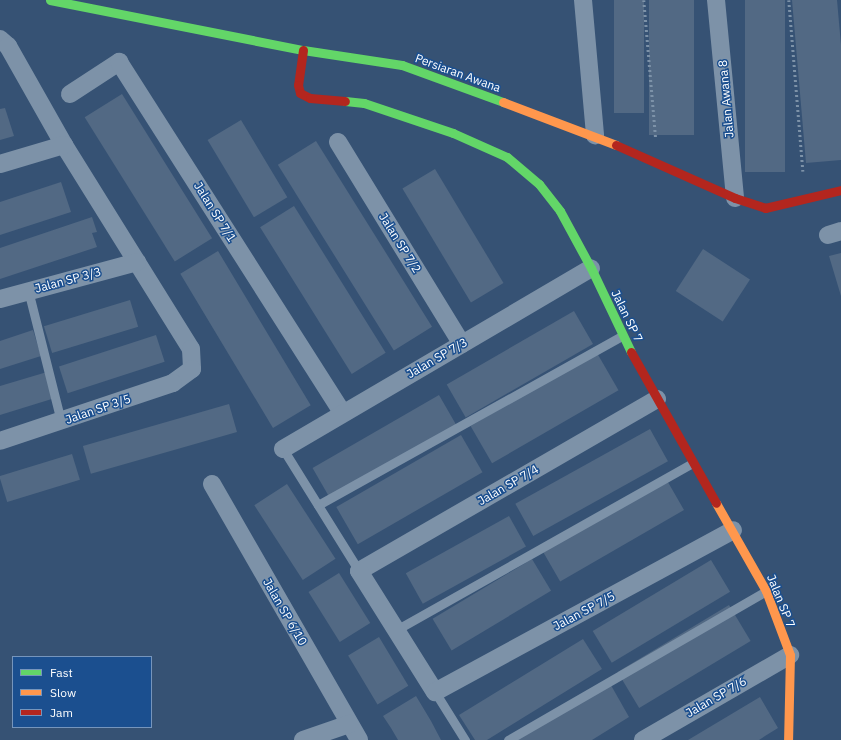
<!DOCTYPE html>
<style>
body{margin:0}
#map{position:relative;width:841px;height:740px;overflow:hidden;background:#365274;font-family:"IBM Plex Sans",sans-serif}
div>[style]{position:absolute}
[style*='--x']{left:calc(var(--x)*1px);top:calc(var(--y)*1px);width:calc(var(--w)*1px);rotate:calc(var(--a)*1deg)}
.building>*{inset:0;background:#526984;transform-origin:0 0}
.path>*{height:2.5px;margin-top:-1.25px;transform-origin:0;background:repeating-linear-gradient(90deg,#7d92a8 0 2px,transparent 0 5px)}
.lane>*{height:9px;margin:-4.5px;padding:0 4.5px;transform-origin:4.5px;border-radius:4.5px;background:#7d92a8}
.street>*{height:18px;margin:-9px;padding:0 9px;transform-origin:9px;border-radius:9px;background:#7d92a8}
.fast>*{height:9px;margin:-4.5px;padding:0 4.5px;transform-origin:4.5px;border-radius:4.5px;background:#63d668}
.slow>*{height:9px;margin:-4.5px;padding:0 4.5px;transform-origin:4.5px;border-radius:4.5px;background:#ff974d}
.jam>*{height:9px;margin:-4.5px;padding:0 4.5px;transform-origin:4.5px;border-radius:4.5px;background:#b3261e}
span{translate:-50% -50%;white-space:nowrap;text-align:center;line-height:1.15;-webkit-text-stroke:3px #1b4f8f;paint-order:stroke}
.street-label{font-size:12px;color:#fff}
.legend{position:absolute;left:12px;top:656px;width:140px;height:72px;box-sizing:border-box;background:#1b4f8f;border:1px solid #7695bc;margin:0;padding:5px 7px;list-style:none;font-size:12px;color:#fff}
.legend li{display:flex;align-items:center;gap:8px;height:20px}
.legend b{width:20px;border:1px solid #7695bc}
</style>
<div id="map">
<div class="building">
<div style="left:614px;top:0;width:30px;height:113px"></div>
<div style="left:649px;top:0;width:45px;height:135px"></div>
<div style="left:745px;top:0;width:40px;height:172px"></div>
<div style="clip-path:polygon(792px 0,837px 0,841px 45px,841px 160px,806px 163px)"></div>
<div style="left:122px;top:94px;width:170px;height:44px;rotate:58deg"></div>
<div style="clip-path:polygon(5px 108px,14px 136px,0 140px,0 109px)"></div>
<div style="left:241px;top:120px;width:90px;height:39px;rotate:59deg"></div>
<div style="left:316px;top:141px;width:219px;height:45px;rotate:58deg"></div>
<div style="left:435px;top:169px;width:133px;height:38px;rotate:59deg"></div>
<div style="clip-path:polygon(61px 182px,71px 212px,0 235px,0 202px)"></div>
<div style="left:294px;top:206px;width:173px;height:40px;rotate:58deg"></div>
<div style="clip-path:polygon(92px 217px,97px 232px,92px 233px,97px 247px,0 279px,0 248px)"></div>
<div style="left:703px;top:249px;width:56px;height:50px;rotate:33deg"></div>
<div style="left:218px;top:251px;width:180px;height:44px;rotate:59deg"></div>
<div style="clip-path:polygon(841px 253px,841px 296px,829px 256px)"></div>
<div style="left:130px;top:300px;width:28px;height:90px;rotate:73deg"></div>
<div style="left:574px;top:311px;width:38px;height:147px;rotate:60deg"></div>
<div style="clip-path:polygon(33px 330px,41px 356px,0 369px,0 341px)"></div>
<div style="left:156px;top:335px;width:28px;height:102px;rotate:72deg"></div>
<div style="left:597px;top:353px;width:43px;height:146px;rotate:60deg"></div>
<div style="clip-path:polygon(47px 372px,55px 398px,0 415px,0 386px)"></div>
<div style="left:439px;top:395px;width:38px;height:146px;rotate:60deg"></div>
<div style="left:229px;top:404px;width:29px;height:152px;rotate:74deg"></div>
<div style="left:650px;top:429px;width:37px;height:154px;rotate:61deg"></div>
<div style="left:461px;top:435px;width:43px;height:144px;rotate:60deg"></div>
<div style="left:72px;top:454px;width:27px;height:76px;rotate:73deg"></div>
<div style="left:665px;top:477px;width:38px;height:143px;rotate:60deg"></div>
<div style="left:287px;top:484px;width:89px;height:39px;rotate:57deg"></div>
<div style="left:509px;top:516px;width:35px;height:118px;rotate:61deg"></div>
<div style="left:532px;top:559px;width:37px;height:116px;rotate:59deg"></div>
<div style="left:711px;top:560px;width:37px;height:138px;rotate:59deg"></div>
<div style="left:339px;top:573px;width:59px;height:36px;rotate:58deg"></div>
<div style="left:729px;top:605px;width:42px;height:130px;rotate:59deg"></div>
<div style="left:379px;top:637px;width:57px;height:36px;rotate:59deg"></div>
<div style="clip-path:polygon(583px 639px,602px 669px,487px 740px,475px 740px,459px 715px)"></div>
<div style="clip-path:polygon(608px 680px,629px 717px,592px 740px,510px 740px)"></div>
<div style="clip-path:polygon(416px 696px,431px 721px,441px 740px,398px 740px,391px 728px,383px 716px)"></div>
<div style="clip-path:polygon(760px 697px,778px 728px,765px 736px,759px 740px,688px 740px)"></div>
</div>
<div class="path">
<div style="--x:644;--y:0;--w:140;--a:85.1"></div>
<div style="--x:789;--y:0;--w:172;--a:85.3"></div>
</div>
<div class="lane">
<div style="--x:28;--y:290;--w:135;--a:75.9"></div>
<div style="--x:283;--y:449;--w:144;--a:58.1"></div>
<div style="--x:318;--y:505;--w:348;--a:-29.1"></div>
<div style="--x:396;--y:630;--w:340;--a:-29.4"></div>
<div style="--x:435;--y:692;--w:57;--a:58"></div>
<div style="--x:508;--y:740;--w:298;--a:-30"></div>
</div>
<div class="street">
<div style="--x:583;--y:0;--w:136;--a:84.9"></div>
<div style="--x:716;--y:0;--w:199;--a:84.5"></div>
<div style="--x:0;--y:39;--w:11;--a:41"></div>
<div style="--x:8;--y:46;--w:114;--a:60.5"></div>
<div style="--x:64;--y:145;--w:240;--a:58.1"></div>
<div style="--x:191;--y:349;--w:20;--a:87"></div>
<div style="--x:192;--y:369;--w:24;--a:144"></div>
<div style="--x:173;--y:383;--w:182;--a:161.5"></div>
<div style="--x:70;--y:94;--w:59;--a:-33.1"></div>
<div style="--x:119;--y:62;--w:416;--a:57.5"></div>
<div style="--x:338;--y:142;--w:237;--a:58.5"></div>
<div style="--x:0;--y:164;--w:67;--a:-16.5"></div>
<div style="--x:828;--y:235;--w:14;--a:-17"></div>
<div style="--x:0;--y:299;--w:142;--a:-15.1"></div>
<div style="--x:657;--y:399;--w:344;--a:150"></div>
<div style="--x:359;--y:571;--w:143;--a:57.9"></div>
<div style="--x:435;--y:692;--w:339;--a:-28.5"></div>
<div style="--x:283;--y:449;--w:357;--a:-30.4"></div>
<div style="--x:212;--y:484;--w:295;--a:60.1"></div>
<div style="--x:303;--y:740;--w:49;--a:-19.2"></div>
<div style="--x:643;--y:740;--w:170;--a:-30"></div>
</div>
<div class="fast">
<div style="--x:50;--y:0;--w:258;--a:11.2"></div>
<div style="--x:303;--y:50;--w:100;--a:8.6"></div>
<div style="--x:402;--y:65;--w:108;--a:20.1"></div>
<div style="--x:345;--y:101;--w:19;--a:6"></div>
<div style="--x:364;--y:103;--w:94;--a:18.6"></div>
<div style="--x:453;--y:133;--w:59;--a:24"></div>
<div style="--x:507;--y:157;--w:42;--a:40.2"></div>
<div style="--x:539;--y:184;--w:34;--a:52"></div>
<div style="--x:560;--y:211;--w:65;--a:61.5"></div>
<div style="--x:591;--y:268;--w:93;--a:64.5"></div>
</div>
<div class="slow">
<div style="--x:503;--y:102;--w:121;--a:20.8"></div>
<div style="--x:716;--y:503;--w:101;--a:60.4"></div>
<div style="--x:766;--y:591;--w:68;--a:69.4"></div>
<div style="--x:790;--y:655;--w:85;--a:91.3"></div>
</div>
<div class="jam">
<div style="--x:303;--y:50;--w:35;--a:98"></div>
<div style="--x:298;--y:85;--w:8;--a:76"></div>
<div style="--x:300;--y:93;--w:11;--a:27"></div>
<div style="--x:310;--y:98;--w:35;--a:5"></div>
<div style="--x:616;--y:145;--w:130;--a:24"></div>
<div style="--x:735;--y:198;--w:32;--a:18"></div>
<div style="--x:765;--y:208;--w:78;--a:-13.3"></div>
<div style="--x:631;--y:352;--w:173;--a:60.6"></div>
</div>
<div class="street-label">
<span style="left:458px;top:73px;rotate:20deg">Persiaran Awana</span>
<span style="left:726px;top:99px;rotate:-95deg">Jalan Awana 8</span>
<span style="left:215px;top:212px;rotate:58deg">Jalan SP 7/1</span>
<span style="left:400px;top:243px;rotate:58deg">Jalan SP 7/2</span>
<span style="left:68px;top:280px;rotate:-15deg">Jalan SP 3/3</span>
<span style="left:627px;top:316px;rotate:64deg">Jalan SP 7</span>
<span style="left:437px;top:358px;rotate:-30deg">Jalan SP 7/3</span>
<span style="left:98px;top:409px;rotate:-19deg">Jalan SP 3/5</span>
<span style="left:508px;top:485px;rotate:-30deg">Jalan SP 7/4</span>
<span style="left:781px;top:601px;rotate:68deg">Jalan SP 7</span>
<span style="left:584px;top:611px;rotate:-28deg">Jalan SP 7/5</span>
<span style="left:285px;top:612px;rotate:60deg">Jalan SP 6/10</span>
<span style="left:716px;top:697px;rotate:-30deg">Jalan SP 7/6</span>
</div>
<ul class="legend">
<li><b style="height:5px;background:#63d668"></b>Fast</li>
<li><b style="height:5px;background:#ff974d"></b>Slow</li>
<li><b style="height:5px;background:#b3261e"></b>Jam</li>
</ul>
</div>
